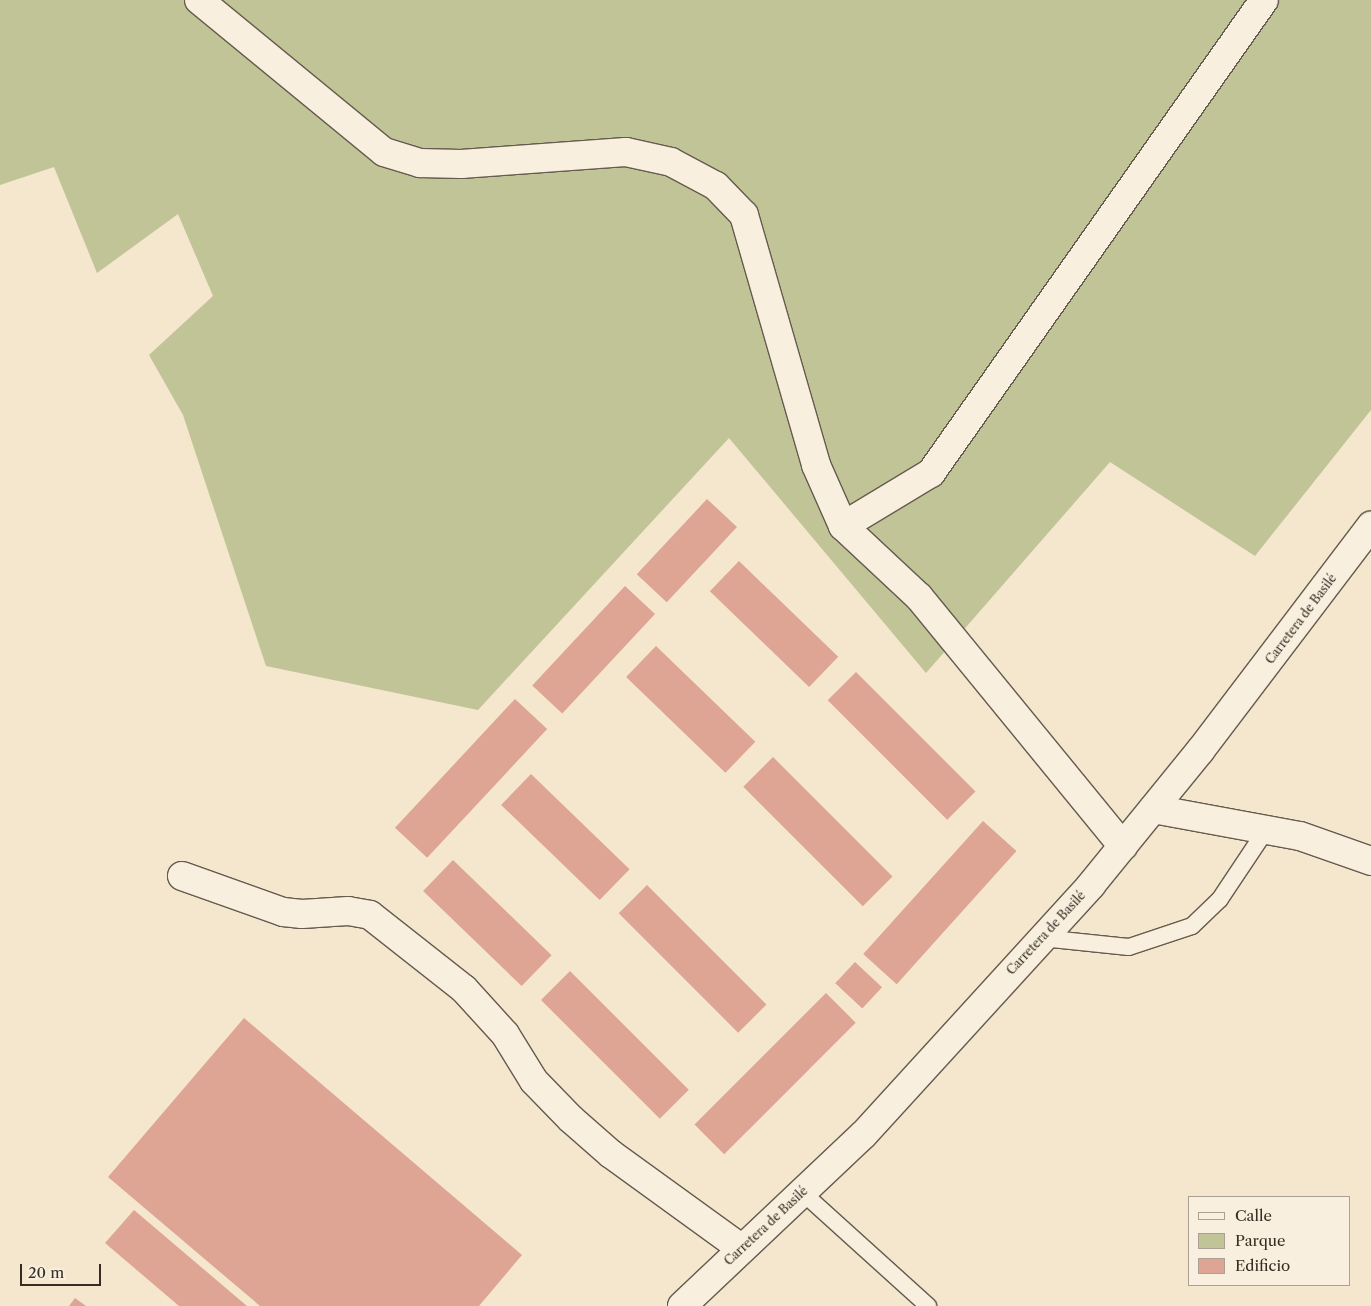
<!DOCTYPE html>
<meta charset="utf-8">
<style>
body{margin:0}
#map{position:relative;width:1371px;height:1306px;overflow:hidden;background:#f5e6ce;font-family:"Libre Caslon Text",serif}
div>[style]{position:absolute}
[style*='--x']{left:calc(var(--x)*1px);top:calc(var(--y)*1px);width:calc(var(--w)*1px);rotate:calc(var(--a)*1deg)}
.green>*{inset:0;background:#c0c496}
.building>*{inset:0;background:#dea594;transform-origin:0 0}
.roads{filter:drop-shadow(1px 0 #655b4e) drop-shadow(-1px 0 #655b4e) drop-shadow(0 1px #655b4e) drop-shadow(0 -1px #655b4e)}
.lane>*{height:16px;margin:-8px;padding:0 8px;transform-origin:8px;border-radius:8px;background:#f8efdf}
.street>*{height:28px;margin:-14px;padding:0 14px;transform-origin:14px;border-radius:14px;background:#f8efdf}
.secondary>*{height:28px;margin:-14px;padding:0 14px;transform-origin:14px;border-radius:14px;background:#f8efdf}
span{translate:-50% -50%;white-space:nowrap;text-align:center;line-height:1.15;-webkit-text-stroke:5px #f8efdf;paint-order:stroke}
.street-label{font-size:12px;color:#352d23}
.legend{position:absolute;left:1188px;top:1196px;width:162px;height:90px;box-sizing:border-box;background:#f8efdf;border:1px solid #aaa194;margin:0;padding:6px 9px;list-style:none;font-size:15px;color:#352d23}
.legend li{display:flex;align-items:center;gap:10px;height:25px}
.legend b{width:25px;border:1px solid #aaa194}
.scale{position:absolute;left:20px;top:1264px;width:81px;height:22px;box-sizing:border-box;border:2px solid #352d23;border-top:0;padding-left:6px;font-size:15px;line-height:18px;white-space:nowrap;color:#352d23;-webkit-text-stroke:4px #f8efdf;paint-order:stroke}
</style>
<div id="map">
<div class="green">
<div style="clip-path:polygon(0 0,1371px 0,1371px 410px,1255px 556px,1110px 462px,926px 673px,729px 438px,478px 710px,266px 666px,183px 415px,149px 355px,213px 296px,178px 214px,97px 273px,54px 167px,0 185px)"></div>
</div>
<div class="building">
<div style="left:707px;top:499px;width:41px;height:103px;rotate:43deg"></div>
<div style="left:739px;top:561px;width:138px;height:42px;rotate:44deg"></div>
<div style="left:625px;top:586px;width:41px;height:136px;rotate:43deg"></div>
<div style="left:656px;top:646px;width:138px;height:43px;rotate:44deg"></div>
<div style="left:856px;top:672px;width:169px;height:40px;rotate:45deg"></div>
<div style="left:515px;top:699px;width:44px;height:176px;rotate:43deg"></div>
<div style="left:773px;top:757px;width:169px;height:42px;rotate:45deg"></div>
<div style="left:531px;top:774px;width:137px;height:43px;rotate:44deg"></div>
<div style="left:983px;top:821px;width:45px;height:179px;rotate:42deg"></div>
<div style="left:453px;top:860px;width:137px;height:43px;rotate:44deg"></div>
<div style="left:647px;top:885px;width:169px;height:40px;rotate:45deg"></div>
<div style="left:855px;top:962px;width:37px;height:29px;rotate:43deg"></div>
<div style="left:570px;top:971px;width:168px;height:41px;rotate:45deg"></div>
<div style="left:826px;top:993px;width:42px;height:186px;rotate:45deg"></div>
<div style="clip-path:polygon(244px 1018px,522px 1255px,479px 1306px,260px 1306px,108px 1177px)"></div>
<div style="clip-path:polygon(134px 1210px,247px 1306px,179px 1306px,105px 1243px)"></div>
<div style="clip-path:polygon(75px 1298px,86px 1306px,69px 1306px)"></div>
</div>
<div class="roads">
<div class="lane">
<div style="--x:1042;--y:938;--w:87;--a:5.9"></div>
<div style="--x:1129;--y:947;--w:66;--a:-18.4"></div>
<div style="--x:1192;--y:926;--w:39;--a:-44"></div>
<div style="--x:1220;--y:899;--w:83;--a:-56.3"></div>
<div style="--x:802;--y:1192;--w:170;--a:42.1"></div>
</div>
<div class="street">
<div style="--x:199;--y:0;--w:239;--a:39.4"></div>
<div style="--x:384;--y:152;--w:38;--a:17"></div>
<div style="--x:420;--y:163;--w:41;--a:1.4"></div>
<div style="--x:461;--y:164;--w:165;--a:-4.2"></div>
<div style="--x:626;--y:152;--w:46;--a:12.5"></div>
<div style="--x:671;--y:162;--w:51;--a:28.1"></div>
<div style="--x:716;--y:186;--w:40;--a:46"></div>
<div style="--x:744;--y:215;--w:260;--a:73.9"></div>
<div style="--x:816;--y:465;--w:67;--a:66.1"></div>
<div style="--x:843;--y:526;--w:104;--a:43.1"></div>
<div style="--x:919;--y:597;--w:322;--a:50.7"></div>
<div style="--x:843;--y:526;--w:103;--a:-31.1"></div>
<div style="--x:931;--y:473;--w:578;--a:-54.85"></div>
<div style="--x:1153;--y:809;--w:149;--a:10.4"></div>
<div style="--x:1300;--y:836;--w:75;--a:19.4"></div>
<div style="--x:182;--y:876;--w:107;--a:19.6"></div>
<div style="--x:283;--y:912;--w:19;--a:6"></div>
<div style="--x:302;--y:914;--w:46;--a:-3.7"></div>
<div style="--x:348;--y:911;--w:22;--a:10"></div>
<div style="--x:370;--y:915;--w:120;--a:38.2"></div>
<div style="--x:464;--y:989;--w:61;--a:47.7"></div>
<div style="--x:505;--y:1034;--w:55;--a:58.3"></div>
<div style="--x:534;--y:1081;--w:53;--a:45.8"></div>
<div style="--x:571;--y:1119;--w:53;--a:41.2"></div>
<div style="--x:611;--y:1154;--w:160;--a:35.9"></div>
</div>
<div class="secondary">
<div style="--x:682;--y:1306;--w:250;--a:-43.4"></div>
<div style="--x:864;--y:1134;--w:337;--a:-47.6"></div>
<div style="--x:1091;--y:885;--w:173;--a:-50.9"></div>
<div style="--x:1200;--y:751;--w:283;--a:-52.8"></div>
</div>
</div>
<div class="street-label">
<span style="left:1301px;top:619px;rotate:-53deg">Carretera de Basilé</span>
<span style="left:1046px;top:933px;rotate:-47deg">Carretera de Basilé</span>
<span style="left:766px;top:1226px;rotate:-43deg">Carretera de Basilé</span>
</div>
<ul class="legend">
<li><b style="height:6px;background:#f8efdf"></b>Calle</li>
<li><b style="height:14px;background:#c0c496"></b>Parque</li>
<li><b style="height:14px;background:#dea594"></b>Edificio</li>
</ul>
<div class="scale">20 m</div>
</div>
